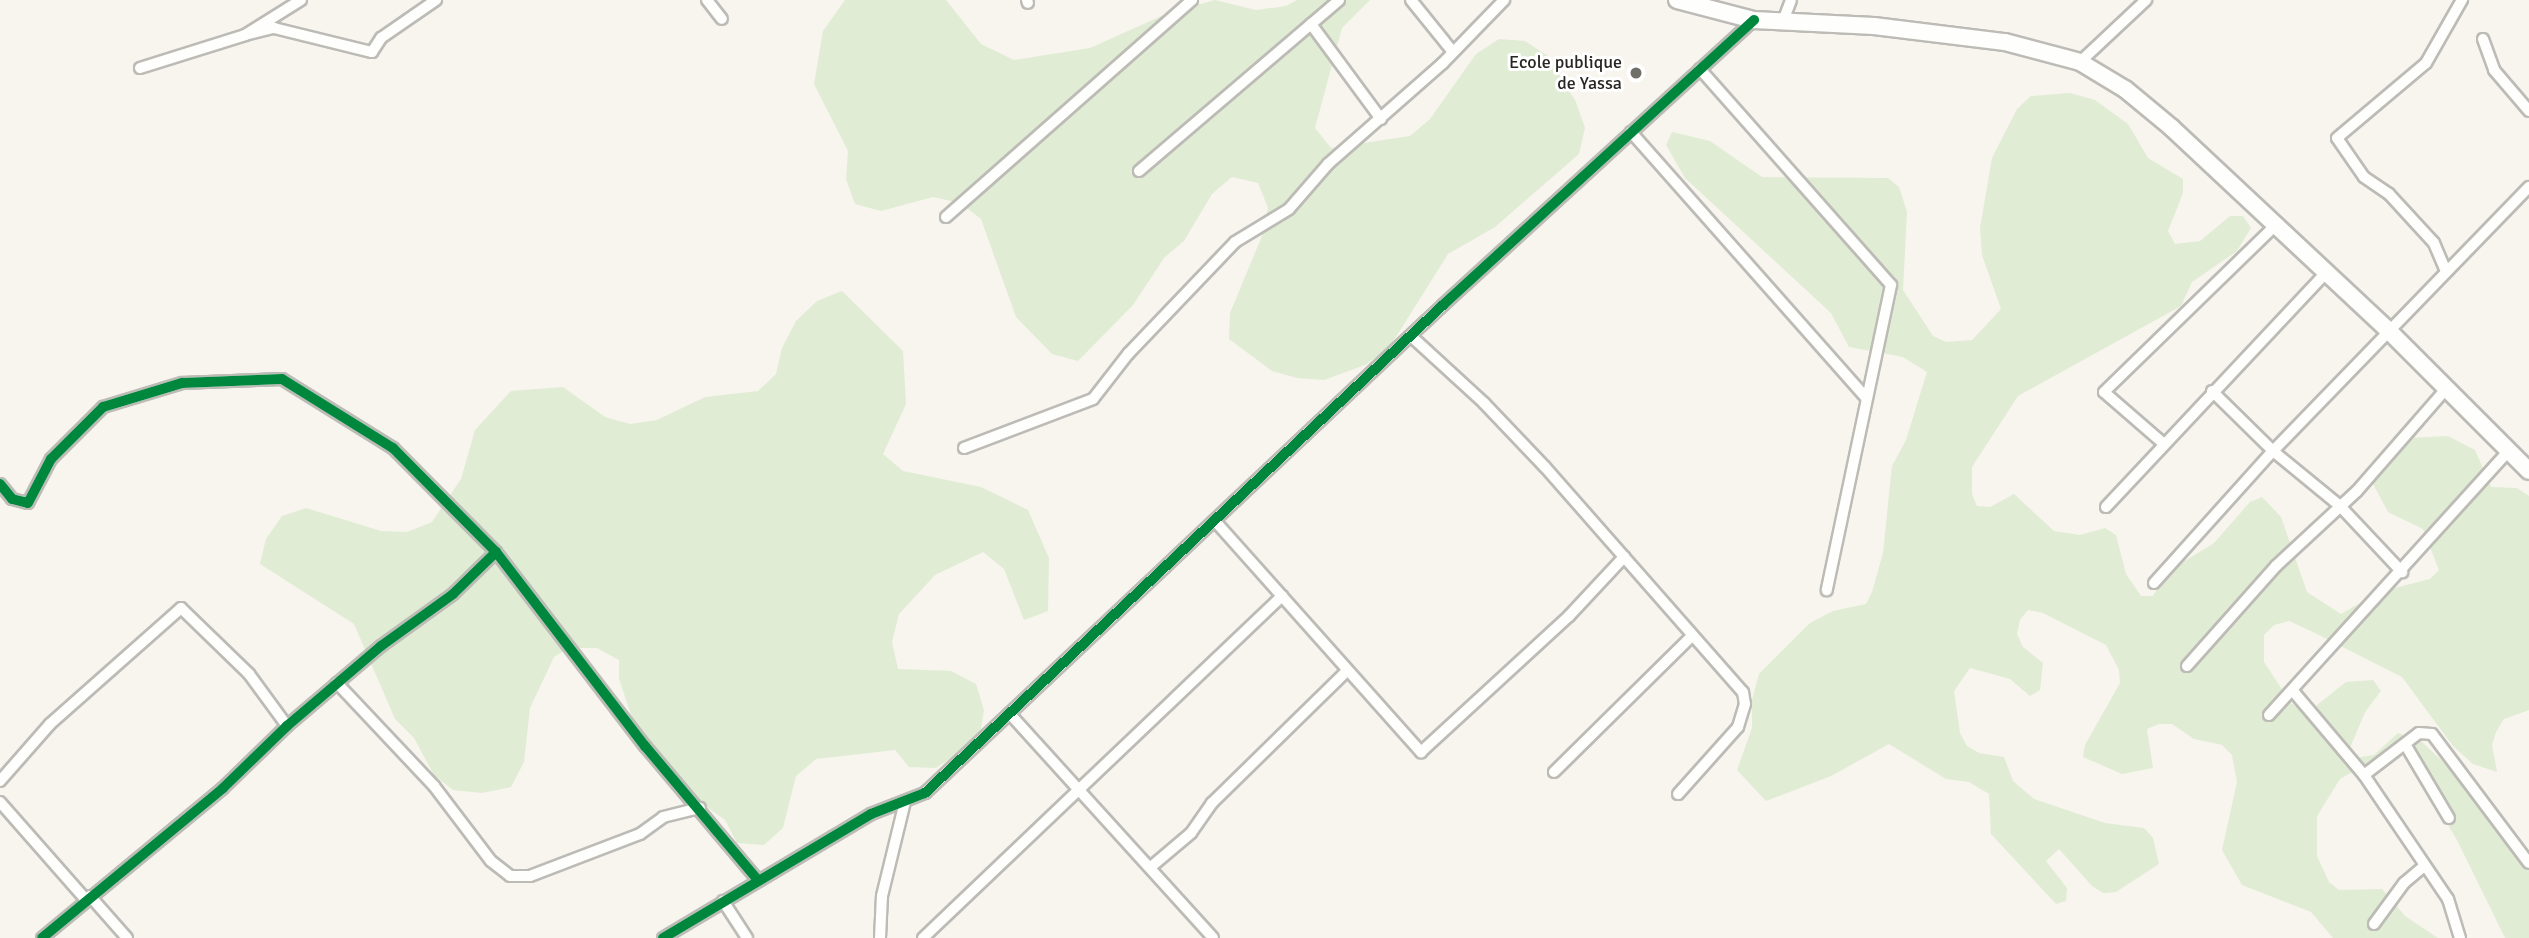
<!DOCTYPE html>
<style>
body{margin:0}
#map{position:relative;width:2529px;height:938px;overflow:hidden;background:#f7f5ee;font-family:Signika,sans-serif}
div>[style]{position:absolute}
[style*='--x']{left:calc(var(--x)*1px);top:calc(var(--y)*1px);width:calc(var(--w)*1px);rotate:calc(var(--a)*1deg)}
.green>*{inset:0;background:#e0ecd4}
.roads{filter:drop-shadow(2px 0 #bdbbb6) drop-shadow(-2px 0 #bdbbb6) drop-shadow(0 2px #bdbbb6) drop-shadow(0 -2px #bdbbb6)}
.minor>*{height:10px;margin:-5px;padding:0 5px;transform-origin:5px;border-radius:5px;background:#fefefc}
.secondary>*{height:16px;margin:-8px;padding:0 8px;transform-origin:8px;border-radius:8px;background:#fefefc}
.cycleway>*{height:10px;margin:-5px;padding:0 5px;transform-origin:5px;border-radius:5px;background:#00873e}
.dots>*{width:19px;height:19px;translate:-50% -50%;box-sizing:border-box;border:4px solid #fff;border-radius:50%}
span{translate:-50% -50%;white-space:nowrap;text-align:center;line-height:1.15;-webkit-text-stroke:6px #fff;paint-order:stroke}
.poi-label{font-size:18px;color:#282622}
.right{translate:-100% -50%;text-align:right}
</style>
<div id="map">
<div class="green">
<div style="clip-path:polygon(845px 0,946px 0,981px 44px,1014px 60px,1090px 48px,1166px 14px,1215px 0,1256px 10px,1286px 6px,1297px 0,1370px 0,1342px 28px,1315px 128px,1331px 148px,1410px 136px,1430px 119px,1476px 54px,1499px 39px,1525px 41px,1548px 56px,1576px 102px,1585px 128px,1579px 154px,1495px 227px,1448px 254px,1389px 348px,1365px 365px,1324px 380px,1297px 378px,1272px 371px,1229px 339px,1230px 313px,1262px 236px,1268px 208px,1258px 183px,1232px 177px,1212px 194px,1184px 241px,1164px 258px,1133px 305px,1078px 361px,1052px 354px,1016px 317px,981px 219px,960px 203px,933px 197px,881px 211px,855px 204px,846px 179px,848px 151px,814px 84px,823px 31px)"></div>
<div style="clip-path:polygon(2070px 93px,2095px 100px,2128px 124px,2148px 158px,2183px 179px,2183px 193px,2168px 231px,2175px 244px,2200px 241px,2230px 216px,2243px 216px,2251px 228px,2237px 251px,2192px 282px,2181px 306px,2018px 396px,1972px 467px,1972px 494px,1977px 506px,1990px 507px,2014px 494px,2054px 531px,2080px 535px,2105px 528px,2116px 535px,2126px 574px,2141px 596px,2153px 596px,2167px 572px,2214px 543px,2250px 502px,2262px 497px,2281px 517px,2307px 592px,2341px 614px,2379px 592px,2430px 579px,2439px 570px,2423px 529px,2388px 512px,2372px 482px,2408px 438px,2448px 436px,2475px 450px,2491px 487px,2517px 488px,2529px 496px,2529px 710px,2504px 719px,2496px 732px,2492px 745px,2497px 772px,2473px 764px,2453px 746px,2402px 677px,2315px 633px,2289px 621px,2274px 625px,2264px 635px,2264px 662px,2291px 703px,2307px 713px,2346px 682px,2373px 680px,2381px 691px,2365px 712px,2350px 748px,2356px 758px,2374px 755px,2398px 733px,2422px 742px,2484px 800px,2529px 866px,2529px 938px,2505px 938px,2457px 840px,2405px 753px,2378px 757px,2340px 779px,2317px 816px,2317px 856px,2329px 882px,2339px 890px,2382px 889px,2405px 916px,2438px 938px,2333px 938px,2311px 912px,2242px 885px,2222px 850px,2237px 782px,2232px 755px,2222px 745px,2194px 739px,2172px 724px,2159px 724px,2147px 729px,2153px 768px,2122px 774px,2083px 757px,2085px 745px,2120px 683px,2119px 670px,2106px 645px,2043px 613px,2028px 610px,2020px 620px,2017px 634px,2023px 647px,2043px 663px,2040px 690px,2030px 696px,2010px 679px,1970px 668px,1954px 691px,1960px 733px,1967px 746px,1979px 753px,2004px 757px,2013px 781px,2034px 799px,2105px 823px,2144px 828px,2153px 838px,2159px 864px,2116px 892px,2103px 893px,2092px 886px,2059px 849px,2046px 861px,2067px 888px,2066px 901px,2056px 904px,1991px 834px,1989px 794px,1969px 782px,1946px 779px,1889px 744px,1831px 776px,1766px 801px,1737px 770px,1752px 728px,1752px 700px,1759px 674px,1810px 623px,1833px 611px,1866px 604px,1872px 592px,1883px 553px,1892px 466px,1906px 440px,1927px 372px,1903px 357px,1849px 347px,1831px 313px,1685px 178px,1666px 145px,1672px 132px,1710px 141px,1762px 177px,1888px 178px,1899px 187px,1907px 212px,1903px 290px,1933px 336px,1946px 342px,1972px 340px,2001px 309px,1982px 255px,1980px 228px,1992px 158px,2017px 109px,2031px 96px)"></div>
<div style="clip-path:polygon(842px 291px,903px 351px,906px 404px,883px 454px,903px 471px,981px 487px,1028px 510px,1049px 558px,1048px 611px,1024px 620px,1004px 569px,983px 552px,935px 575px,899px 614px,892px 642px,898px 669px,951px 671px,976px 684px,984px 710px,979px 740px,936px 768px,909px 767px,895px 750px,816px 759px,796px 776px,783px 828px,764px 845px,737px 843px,725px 820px,686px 792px,636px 729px,619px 679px,619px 660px,597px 648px,568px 648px,554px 657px,530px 708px,524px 762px,511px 787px,482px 793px,453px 790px,434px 775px,414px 738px,395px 719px,354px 624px,260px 564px,266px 539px,282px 516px,306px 508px,381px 531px,407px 532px,432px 522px,461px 479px,475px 430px,511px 391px,563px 387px,605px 417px,630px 424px,657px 420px,705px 397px,758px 391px,776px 374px,782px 348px,796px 321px,817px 301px)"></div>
</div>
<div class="roads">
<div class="minor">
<div style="--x:707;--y:0;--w:24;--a:52"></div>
<div style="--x:1027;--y:0;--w:3;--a:72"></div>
<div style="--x:1411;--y:0;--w:67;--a:51.1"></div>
<div style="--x:1783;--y:21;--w:22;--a:-69"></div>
<div style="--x:1311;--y:24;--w:118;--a:53.6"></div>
<div style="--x:245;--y:35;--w:30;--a:-14"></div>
<div style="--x:274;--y:28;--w:101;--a:13.8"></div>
<div style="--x:372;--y:52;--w:17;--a:-57"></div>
<div style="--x:381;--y:38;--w:67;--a:-34.6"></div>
<div style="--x:2483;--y:39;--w:33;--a:70"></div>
<div style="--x:2494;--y:70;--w:54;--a:49.5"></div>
<div style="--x:2080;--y:62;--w:91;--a:-43.2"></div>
<div style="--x:140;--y:68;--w:110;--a:-17.4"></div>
<div style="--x:245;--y:35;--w:66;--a:-32"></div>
<div style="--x:1700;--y:69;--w:288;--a:48.5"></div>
<div style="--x:1891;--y:285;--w:312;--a:101.9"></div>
<div style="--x:1631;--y:132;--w:355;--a:48.5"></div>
<div style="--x:1139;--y:171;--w:263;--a:-40.5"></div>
<div style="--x:946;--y:217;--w:328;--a:-41.4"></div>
<div style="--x:2445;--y:269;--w:28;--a:-113"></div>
<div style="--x:2434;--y:243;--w:67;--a:-132.6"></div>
<div style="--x:2389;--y:194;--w:30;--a:-146"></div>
<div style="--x:2364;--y:177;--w:47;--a:-124.7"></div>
<div style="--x:2337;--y:138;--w:116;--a:-40.1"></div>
<div style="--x:2426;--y:63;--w:73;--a:-60.3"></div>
<div style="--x:1411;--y:336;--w:99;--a:42.5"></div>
<div style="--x:1484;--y:403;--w:88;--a:46.4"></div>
<div style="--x:1545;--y:467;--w:300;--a:48.7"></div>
<div style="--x:1743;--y:692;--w:12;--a:81"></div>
<div style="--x:1745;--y:704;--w:24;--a:107"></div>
<div style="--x:1738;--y:727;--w:90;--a:131.8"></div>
<div style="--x:2212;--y:391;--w:86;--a:44.5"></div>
<div style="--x:2273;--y:451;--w:87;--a:39.4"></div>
<div style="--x:2340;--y:506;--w:91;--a:46.8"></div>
<div style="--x:2164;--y:444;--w:79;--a:-139.1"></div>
<div style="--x:2104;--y:392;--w:241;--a:-44.2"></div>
<div style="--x:964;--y:448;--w:138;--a:-20.8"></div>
<div style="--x:1093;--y:399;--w:57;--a:-52.1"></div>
<div style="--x:1128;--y:354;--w:155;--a:-46.3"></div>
<div style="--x:1235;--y:242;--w:63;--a:-31.4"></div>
<div style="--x:1289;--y:209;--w:60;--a:-49.1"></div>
<div style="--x:1328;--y:164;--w:153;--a:-41.3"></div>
<div style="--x:1443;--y:63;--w:88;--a:-45.9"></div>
<div style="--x:0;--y:484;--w:19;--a:51"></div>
<div style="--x:12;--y:499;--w:16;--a:14"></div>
<div style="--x:28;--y:503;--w:50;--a:-62.4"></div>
<div style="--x:51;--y:459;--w:74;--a:-45"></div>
<div style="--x:103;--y:407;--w:83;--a:-16.9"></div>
<div style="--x:182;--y:383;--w:100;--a:-2.3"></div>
<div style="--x:282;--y:379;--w:131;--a:31.9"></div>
<div style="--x:393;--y:448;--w:146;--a:45.3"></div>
<div style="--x:2106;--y:507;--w:323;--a:-46.8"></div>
<div style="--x:1215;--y:521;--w:310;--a:48.3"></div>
<div style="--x:1421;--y:752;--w:201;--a:-42.6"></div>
<div style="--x:1569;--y:616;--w:81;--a:-47"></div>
<div style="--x:2154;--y:583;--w:178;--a:-48"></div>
<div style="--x:2273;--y:451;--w:368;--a:-45.9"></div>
<div style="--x:2187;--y:666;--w:134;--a:-48.3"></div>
<div style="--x:2276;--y:566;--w:110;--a:-42.8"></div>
<div style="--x:2357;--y:491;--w:134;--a:-48.9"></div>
<div style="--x:337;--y:683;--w:141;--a:46.7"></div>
<div style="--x:434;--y:786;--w:94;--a:52.8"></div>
<div style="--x:491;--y:861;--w:24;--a:38"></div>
<div style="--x:510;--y:876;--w:20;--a:0"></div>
<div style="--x:530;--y:876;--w:118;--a:-20.9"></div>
<div style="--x:640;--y:834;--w:29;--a:-36"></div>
<div style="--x:663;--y:817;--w:38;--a:-14"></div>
<div style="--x:2293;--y:691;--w:110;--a:49.8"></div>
<div style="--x:2364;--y:775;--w:150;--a:55.9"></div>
<div style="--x:2448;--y:899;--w:41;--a:72.9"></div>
<div style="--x:1010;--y:714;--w:302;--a:47.8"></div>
<div style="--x:2269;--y:715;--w:358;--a:-47.8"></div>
<div style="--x:2405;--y:744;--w:86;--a:59.3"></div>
<div style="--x:1554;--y:772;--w:194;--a:-44.6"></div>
<div style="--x:2364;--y:775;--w:69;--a:-37.4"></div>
<div style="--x:2419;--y:733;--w:13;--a:4"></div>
<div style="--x:2432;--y:734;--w:161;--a:53.1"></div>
<div style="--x:0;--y:781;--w:76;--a:-48.7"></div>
<div style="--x:50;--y:724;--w:175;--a:-41.5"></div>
<div style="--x:181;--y:608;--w:95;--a:44.1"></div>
<div style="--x:249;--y:674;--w:64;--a:53.8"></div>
<div style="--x:0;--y:802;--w:130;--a:48.7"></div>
<div style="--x:1152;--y:866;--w:51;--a:-40.2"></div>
<div style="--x:1191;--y:833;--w:37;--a:-55"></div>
<div style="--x:1212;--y:803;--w:189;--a:-44.4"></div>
<div style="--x:90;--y:896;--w:56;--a:48.6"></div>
<div style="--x:723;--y:901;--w:44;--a:57"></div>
<div style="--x:2374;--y:924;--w:51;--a:-53.8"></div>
<div style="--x:2404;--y:883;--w:26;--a:-40"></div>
<div style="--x:42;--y:938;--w:235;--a:-39.6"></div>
<div style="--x:223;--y:788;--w:89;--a:-44.1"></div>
<div style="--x:287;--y:726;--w:123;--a:-40.4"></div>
<div style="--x:381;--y:646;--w:89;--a:-35.8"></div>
<div style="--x:453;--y:594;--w:60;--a:-44.3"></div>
<div style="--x:496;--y:552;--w:245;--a:52.5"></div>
<div style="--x:645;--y:746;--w:174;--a:49.9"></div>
<div style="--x:663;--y:938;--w:242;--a:-30.8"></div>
<div style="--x:871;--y:814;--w:58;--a:-21.3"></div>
<div style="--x:925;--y:793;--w:712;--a:-43.29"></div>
<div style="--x:1443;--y:305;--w:422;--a:-42.5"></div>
<div style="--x:880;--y:938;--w:42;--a:-87.3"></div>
<div style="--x:882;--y:896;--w:97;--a:-76.3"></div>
<div style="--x:923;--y:938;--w:496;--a:-43.6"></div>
</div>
<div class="secondary">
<div style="--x:1677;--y:0;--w:80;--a:14.6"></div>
<div style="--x:1754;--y:20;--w:120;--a:2.9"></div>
<div style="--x:1874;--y:26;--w:132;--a:7"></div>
<div style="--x:2005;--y:42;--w:78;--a:14.9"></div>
<div style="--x:2080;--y:62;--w:52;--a:31"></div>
<div style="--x:2125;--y:89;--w:61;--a:39.7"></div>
<div style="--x:2172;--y:128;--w:296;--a:43.1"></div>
<div style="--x:2388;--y:330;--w:199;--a:45"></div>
</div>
</div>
<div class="cycleway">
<div style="--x:0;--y:484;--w:19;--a:51"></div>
<div style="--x:12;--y:499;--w:16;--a:14"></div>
<div style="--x:28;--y:503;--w:50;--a:-62.4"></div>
<div style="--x:51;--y:459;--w:74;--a:-45"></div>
<div style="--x:103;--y:407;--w:83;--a:-16.9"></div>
<div style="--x:182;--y:383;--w:100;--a:-2.3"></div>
<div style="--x:282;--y:379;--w:131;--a:31.9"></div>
<div style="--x:393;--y:448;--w:146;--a:45.3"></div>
<div style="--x:42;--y:938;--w:235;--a:-39.6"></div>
<div style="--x:223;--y:788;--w:89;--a:-44.1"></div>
<div style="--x:287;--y:726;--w:123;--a:-40.4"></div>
<div style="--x:381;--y:646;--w:89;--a:-35.8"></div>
<div style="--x:453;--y:594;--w:60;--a:-44.3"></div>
<div style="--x:496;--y:552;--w:245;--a:52.5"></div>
<div style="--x:645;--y:746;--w:174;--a:49.9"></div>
<div style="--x:663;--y:938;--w:242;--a:-30.8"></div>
<div style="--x:871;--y:814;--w:58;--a:-21.3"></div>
<div style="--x:925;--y:793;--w:712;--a:-43.29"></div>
<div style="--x:1443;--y:305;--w:422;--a:-42.5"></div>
</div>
<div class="dots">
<div style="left:1636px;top:73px;background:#706e69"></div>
</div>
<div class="poi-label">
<span class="right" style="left:1622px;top:73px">Ecole publique<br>de Yassa</span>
</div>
</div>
